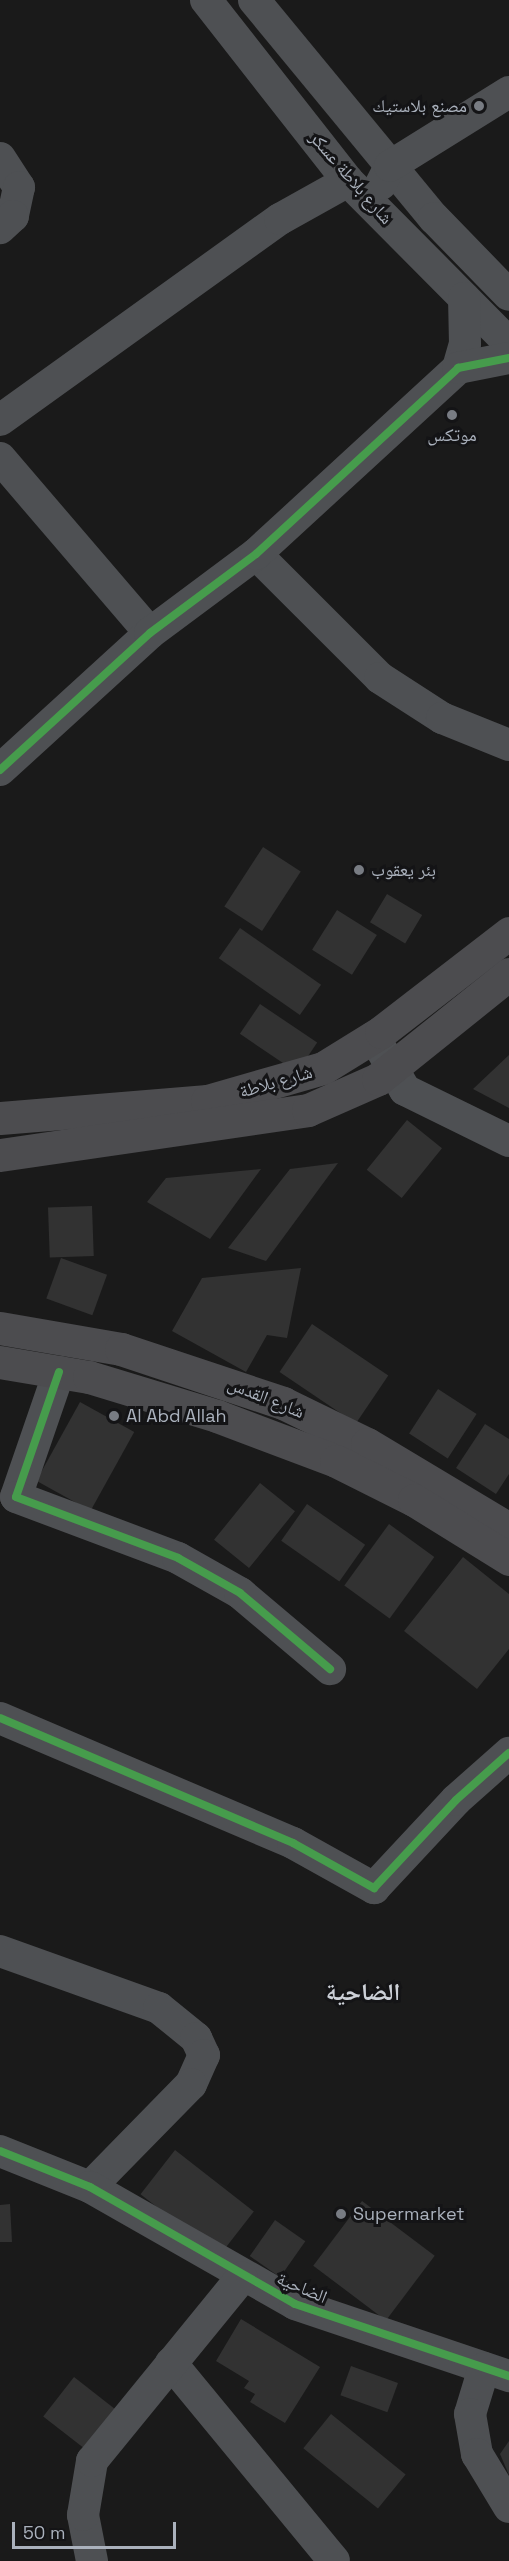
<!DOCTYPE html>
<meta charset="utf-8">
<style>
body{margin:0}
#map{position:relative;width:509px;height:2561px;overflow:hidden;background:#1a1a1a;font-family:"Space Grotesk","Noto Naskh Arabic",sans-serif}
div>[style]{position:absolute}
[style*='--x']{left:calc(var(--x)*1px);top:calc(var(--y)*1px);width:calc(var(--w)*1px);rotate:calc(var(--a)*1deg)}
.building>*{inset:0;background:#323232;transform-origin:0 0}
.minor>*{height:32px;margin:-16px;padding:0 16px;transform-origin:16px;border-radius:16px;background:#4e5053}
.major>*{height:33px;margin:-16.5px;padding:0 16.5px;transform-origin:16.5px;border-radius:16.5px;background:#4c4c4f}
.cycleway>*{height:8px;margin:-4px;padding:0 4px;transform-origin:4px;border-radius:4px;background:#469c4c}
.dots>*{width:16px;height:16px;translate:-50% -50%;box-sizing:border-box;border:3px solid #141416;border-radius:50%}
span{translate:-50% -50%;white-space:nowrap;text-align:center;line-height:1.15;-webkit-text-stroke:6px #141416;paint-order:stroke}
.poi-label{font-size:18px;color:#aab1bc}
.right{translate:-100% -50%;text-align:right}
.left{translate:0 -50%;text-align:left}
.street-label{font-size:18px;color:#aab1bc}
.district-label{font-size:24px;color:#ccd0d7;font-weight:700}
.scale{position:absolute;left:12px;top:2522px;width:164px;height:27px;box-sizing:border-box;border:3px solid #aab1bc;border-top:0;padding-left:8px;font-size:18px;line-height:21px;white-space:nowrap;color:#aab1bc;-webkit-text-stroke:4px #141416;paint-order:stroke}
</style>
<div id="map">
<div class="building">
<div style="left:263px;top:847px;width:45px;height:71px;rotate:33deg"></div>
<div style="left:387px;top:894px;width:41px;height:33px;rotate:31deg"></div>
<div style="left:337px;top:910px;width:47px;height:47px;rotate:32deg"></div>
<div style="left:240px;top:928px;width:99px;height:37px;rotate:35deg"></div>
<div style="left:260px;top:1004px;width:69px;height:36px;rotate:34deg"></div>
<div style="clip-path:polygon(509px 1055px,509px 1108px,473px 1089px)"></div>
<div style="left:407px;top:1120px;width:45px;height:64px;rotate:39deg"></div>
<div style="clip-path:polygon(338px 1163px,266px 1261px,228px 1248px,290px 1169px)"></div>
<div style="clip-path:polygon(261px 1169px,210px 1239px,147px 1202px,166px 1178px)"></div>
<div style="left:92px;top:1206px;width:50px;height:44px;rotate:88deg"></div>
<div style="left:61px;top:1258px;width:49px;height:43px;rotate:20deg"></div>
<div style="clip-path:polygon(301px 1268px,287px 1338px,267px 1335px,246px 1372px,172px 1331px,202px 1278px)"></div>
<div style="left:312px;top:1324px;width:92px;height:58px;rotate:34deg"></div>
<div style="left:438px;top:1389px;width:46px;height:53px;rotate:33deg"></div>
<div style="left:80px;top:1402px;width:62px;height:90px;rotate:29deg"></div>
<div style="clip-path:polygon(485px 1424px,509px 1439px,509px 1474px,496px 1494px,456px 1468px)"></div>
<div style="left:260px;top:1483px;width:45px;height:73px;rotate:39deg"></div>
<div style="left:307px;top:1504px;width:71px;height:45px;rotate:35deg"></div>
<div style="left:389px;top:1524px;width:56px;height:76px;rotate:36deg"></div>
<div style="clip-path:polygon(463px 1557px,509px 1594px,509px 1649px,477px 1689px,404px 1631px)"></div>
<div style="left:175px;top:2150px;width:100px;height:56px;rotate:38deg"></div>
<div style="left:362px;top:2201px;width:91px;height:81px;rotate:37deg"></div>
<div style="clip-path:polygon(10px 2204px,12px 2242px,0 2242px,0 2205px)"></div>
<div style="left:275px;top:2220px;width:37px;height:44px;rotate:35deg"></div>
<div style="clip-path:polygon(241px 2319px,320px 2367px,285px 2423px,250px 2402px,255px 2394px,244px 2388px,249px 2381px,216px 2361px)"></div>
<div style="left:351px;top:2366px;width:50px;height:31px;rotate:20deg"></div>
<div style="left:74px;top:2377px;width:58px;height:50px;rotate:38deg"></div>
<div style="left:331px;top:2414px;width:96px;height:44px;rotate:39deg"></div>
<div style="clip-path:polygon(509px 2441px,509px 2475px,500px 2454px)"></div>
</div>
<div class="minor">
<div style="--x:206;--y:0;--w:230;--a:51.9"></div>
<div style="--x:348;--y:181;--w:228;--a:45.2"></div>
<div style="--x:254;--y:0;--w:283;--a:50.5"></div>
<div style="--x:434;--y:218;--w:107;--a:45.8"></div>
<div style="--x:0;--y:158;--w:35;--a:57"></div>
<div style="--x:19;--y:187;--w:30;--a:102"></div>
<div style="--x:13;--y:216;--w:18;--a:137"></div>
<div style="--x:381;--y:184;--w:20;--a:-63"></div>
<div style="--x:390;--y:166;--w:140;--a:-31.9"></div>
<div style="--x:458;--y:368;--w:25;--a:-74"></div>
<div style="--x:465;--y:344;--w:46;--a:-91.2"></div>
<div style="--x:0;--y:420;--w:345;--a:-35.7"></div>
<div style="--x:280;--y:219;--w:78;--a:-29.2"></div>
<div style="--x:0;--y:458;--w:230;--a:49.4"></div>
<div style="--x:256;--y:554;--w:175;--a:45"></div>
<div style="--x:380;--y:678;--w:74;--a:32.8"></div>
<div style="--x:442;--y:718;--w:72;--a:21.9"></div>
<div style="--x:0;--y:770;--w:203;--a:-42.4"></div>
<div style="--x:150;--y:633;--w:132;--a:-36.7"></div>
<div style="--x:256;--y:554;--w:275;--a:-42.6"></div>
<div style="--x:458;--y:368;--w:52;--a:-11.1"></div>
<div style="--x:374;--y:1037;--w:61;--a:59.7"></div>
<div style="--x:405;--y:1090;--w:116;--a:26.1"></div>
<div style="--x:59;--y:1372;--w:132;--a:109"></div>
<div style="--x:16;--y:1497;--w:173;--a:20.6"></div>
<div style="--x:178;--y:1558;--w:71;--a:29.4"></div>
<div style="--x:240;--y:1593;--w:118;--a:40.2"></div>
<div style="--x:0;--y:1718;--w:319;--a:23.1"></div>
<div style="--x:293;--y:1843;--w:93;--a:29.1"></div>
<div style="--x:374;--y:1888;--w:120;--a:-47"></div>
<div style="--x:456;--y:1800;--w:71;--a:-41.6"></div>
<div style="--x:0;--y:1951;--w:169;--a:19.7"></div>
<div style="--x:159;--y:2008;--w:48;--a:39"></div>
<div style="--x:196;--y:2038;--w:19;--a:65"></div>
<div style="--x:204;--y:2055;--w:32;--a:114"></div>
<div style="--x:191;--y:2084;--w:144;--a:134.4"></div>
<div style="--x:0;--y:2151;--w:97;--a:21.8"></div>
<div style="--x:90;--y:2187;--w:236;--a:29.7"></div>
<div style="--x:295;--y:2304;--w:226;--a:18.6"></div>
<div style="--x:171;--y:2363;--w:256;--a:50.5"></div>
<div style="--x:484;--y:2368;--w:48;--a:106.9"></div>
<div style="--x:470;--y:2414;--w:41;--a:80.1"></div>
<div style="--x:477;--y:2454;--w:62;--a:58.9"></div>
<div style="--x:92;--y:2561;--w:47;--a:-101.1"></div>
<div style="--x:83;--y:2515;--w:55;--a:-80.5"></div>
<div style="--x:92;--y:2461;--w:237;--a:-50.8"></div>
</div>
<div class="major">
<div style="--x:0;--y:1118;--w:208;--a:-4.7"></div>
<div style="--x:207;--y:1101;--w:121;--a:-15.9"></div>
<div style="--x:323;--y:1068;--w:68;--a:-31.8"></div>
<div style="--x:381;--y:1032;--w:162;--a:-37.7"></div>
<div style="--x:0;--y:1155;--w:311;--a:-8.3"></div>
<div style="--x:308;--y:1110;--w:77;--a:-23.9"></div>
<div style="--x:378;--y:1079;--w:168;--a:-38.7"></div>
<div style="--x:0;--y:1328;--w:123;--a:9.8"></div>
<div style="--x:121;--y:1349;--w:171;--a:18.4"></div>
<div style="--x:283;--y:1403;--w:93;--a:26"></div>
<div style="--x:367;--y:1444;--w:165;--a:30.9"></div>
<div style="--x:0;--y:1362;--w:90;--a:9.6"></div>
<div style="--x:89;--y:1377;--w:134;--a:16.9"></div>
<div style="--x:217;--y:1416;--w:127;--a:20.7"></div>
<div style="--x:336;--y:1461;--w:87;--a:26.6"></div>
<div style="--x:414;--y:1500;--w:112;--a:31.8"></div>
</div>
<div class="cycleway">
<div style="--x:0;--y:770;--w:203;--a:-42.4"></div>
<div style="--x:150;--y:633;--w:132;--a:-36.7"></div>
<div style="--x:256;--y:554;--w:275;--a:-42.6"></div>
<div style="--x:458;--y:368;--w:52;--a:-11.1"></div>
<div style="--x:59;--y:1372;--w:132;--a:109"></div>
<div style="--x:16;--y:1497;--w:173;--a:20.6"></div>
<div style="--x:178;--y:1558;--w:71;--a:29.4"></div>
<div style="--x:240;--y:1593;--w:118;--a:40.2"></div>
<div style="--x:0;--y:1718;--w:319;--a:23.1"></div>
<div style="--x:293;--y:1843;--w:93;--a:29.1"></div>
<div style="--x:374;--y:1888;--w:120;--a:-47"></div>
<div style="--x:456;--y:1800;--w:71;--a:-41.6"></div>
<div style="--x:0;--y:2151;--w:97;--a:21.8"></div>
<div style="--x:90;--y:2187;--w:236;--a:29.7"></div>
<div style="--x:295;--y:2304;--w:226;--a:18.6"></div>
</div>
<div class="dots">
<div style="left:479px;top:106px;background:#787c83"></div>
<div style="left:452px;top:415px;background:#787c83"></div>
<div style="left:359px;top:870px;background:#787c83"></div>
<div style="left:114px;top:1416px;background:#787c83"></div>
<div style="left:341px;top:2214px;background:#787c83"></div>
</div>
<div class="poi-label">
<span class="right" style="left:467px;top:106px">مصنع بلاستيك</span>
<span style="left:452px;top:435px">موتكس</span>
<span class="left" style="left:371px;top:870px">بئر يعقوب</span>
<span class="left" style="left:126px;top:1416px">Al Abd Allah</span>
<span class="left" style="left:353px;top:2214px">Supermarket</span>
</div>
<div class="street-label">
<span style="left:351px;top:178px;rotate:49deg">شارع بلاطة عسكر</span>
<span style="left:276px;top:1082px;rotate:-16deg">شارع بلاطة</span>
<span style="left:266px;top:1398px;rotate:22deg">شارع القدس</span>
<span style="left:302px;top:2288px;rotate:23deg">الضاحية</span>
</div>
<div class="district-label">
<span style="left:363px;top:1992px">الضاحية</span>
</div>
<div class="scale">50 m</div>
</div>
